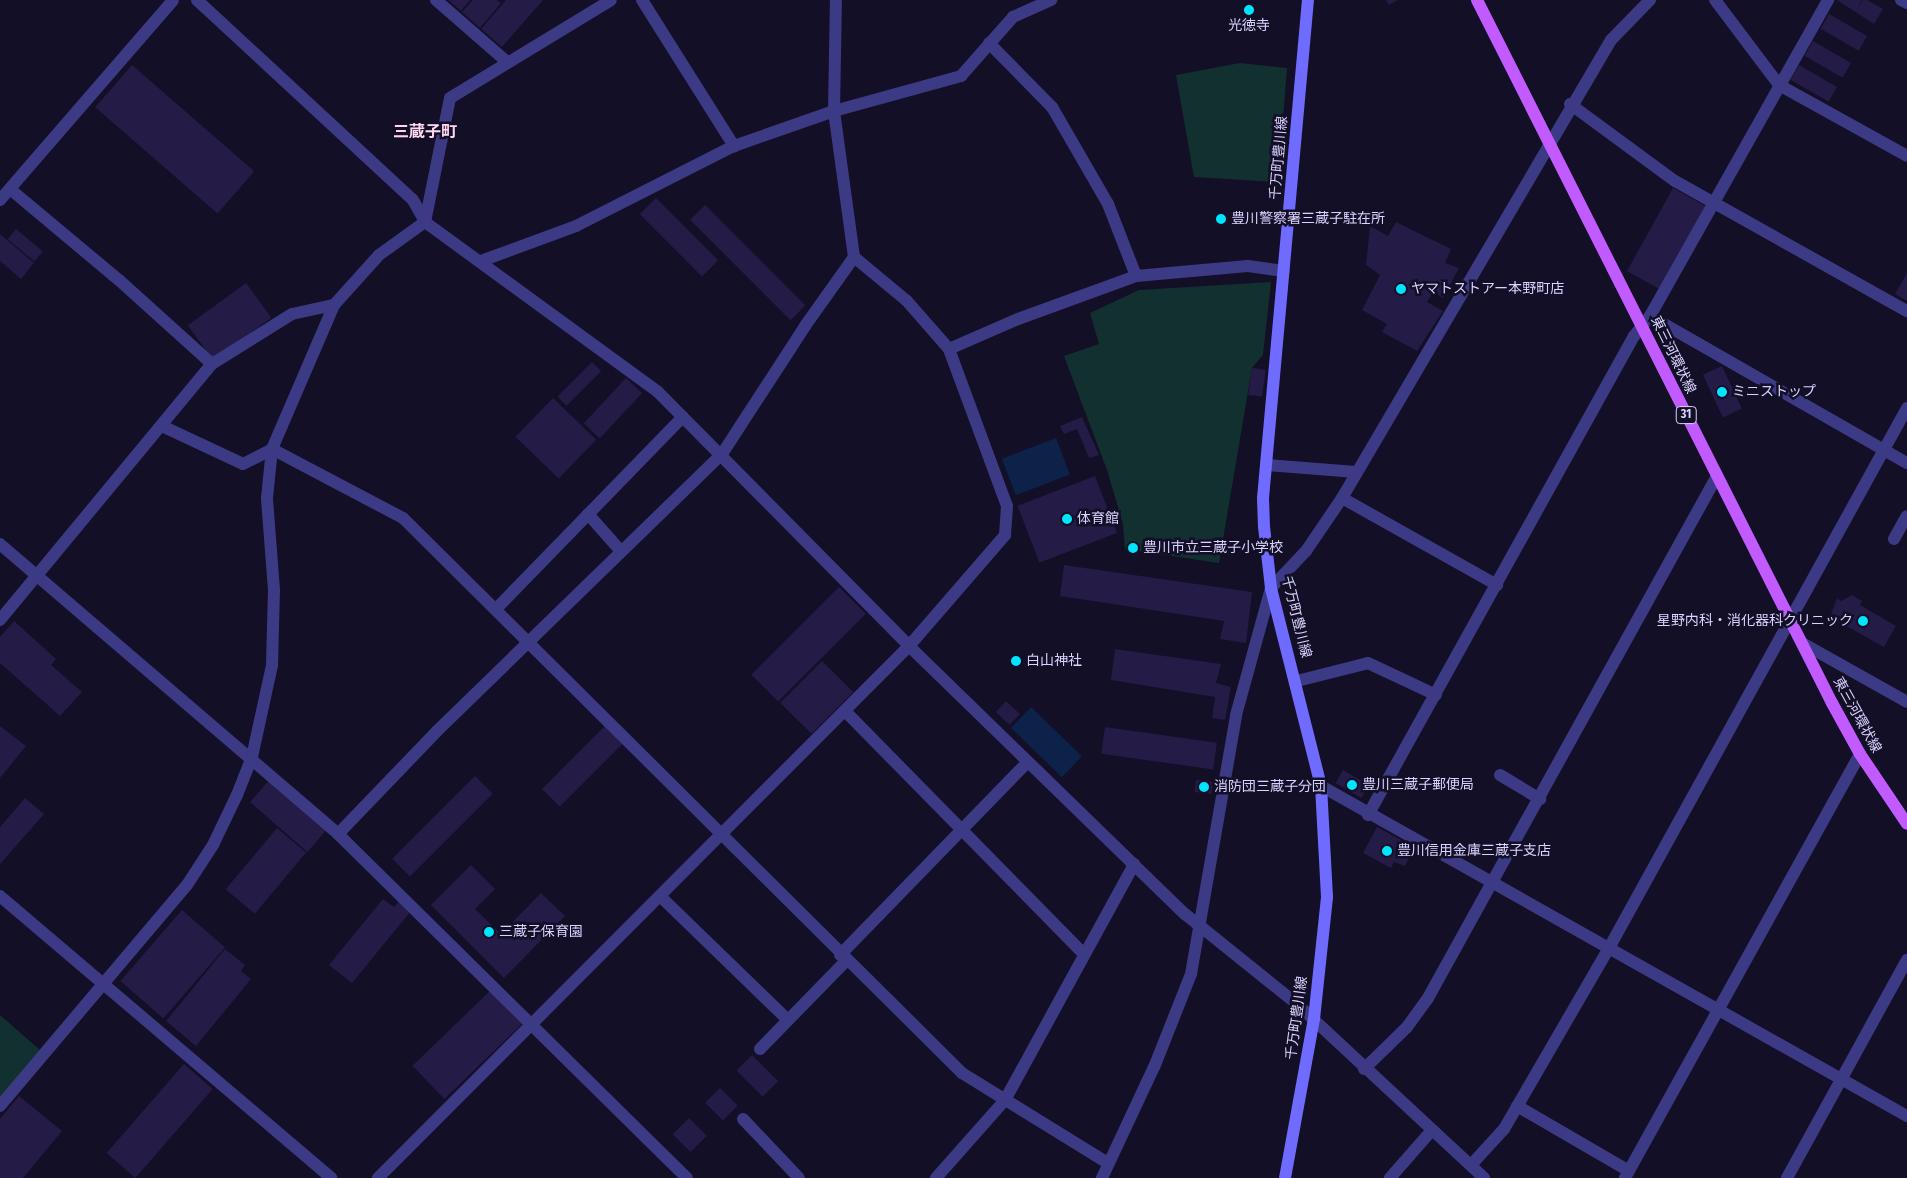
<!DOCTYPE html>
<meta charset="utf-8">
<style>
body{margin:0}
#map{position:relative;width:1907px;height:1178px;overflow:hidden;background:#130f26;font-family:"Fira Sans Condensed","Noto Sans JP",sans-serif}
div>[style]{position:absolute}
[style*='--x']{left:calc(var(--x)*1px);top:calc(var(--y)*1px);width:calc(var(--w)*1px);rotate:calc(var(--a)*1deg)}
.green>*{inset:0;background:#12302f}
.water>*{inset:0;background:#0c2248;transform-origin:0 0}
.building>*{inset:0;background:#241b47;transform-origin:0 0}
.minor>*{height:12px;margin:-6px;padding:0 6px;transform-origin:6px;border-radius:6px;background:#3d3a85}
.tertiary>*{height:12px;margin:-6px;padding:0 6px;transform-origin:6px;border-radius:6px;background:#3d3a85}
.secondary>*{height:12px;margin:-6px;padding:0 6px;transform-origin:6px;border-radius:6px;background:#6f6bff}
.primary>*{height:12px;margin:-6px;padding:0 6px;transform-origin:6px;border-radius:6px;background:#c25bff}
.dots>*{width:14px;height:14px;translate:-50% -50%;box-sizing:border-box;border:2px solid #130f26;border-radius:50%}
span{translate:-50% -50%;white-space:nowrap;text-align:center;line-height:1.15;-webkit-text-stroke:5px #130f26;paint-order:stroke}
.shield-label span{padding:1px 4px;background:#130f26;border:1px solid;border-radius:4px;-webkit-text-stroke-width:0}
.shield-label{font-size:12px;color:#d9d4ff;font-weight:700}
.poi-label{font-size:14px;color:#d9d4ff}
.left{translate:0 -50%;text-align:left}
.right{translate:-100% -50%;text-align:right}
.street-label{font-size:14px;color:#d9d4ff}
.quarter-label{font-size:16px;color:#ffd6f0;font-weight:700}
</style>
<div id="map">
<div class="green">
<div style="clip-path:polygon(1240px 63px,1287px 68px,1278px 182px,1194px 177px,1176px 75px)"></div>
<div style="clip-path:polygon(1271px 282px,1263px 355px,1252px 368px,1219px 563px,1125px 549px,1123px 524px,1107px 470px,1064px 356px,1099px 344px,1090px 313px,1139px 290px)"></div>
<div style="clip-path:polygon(0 1015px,40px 1050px,0 1098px)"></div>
</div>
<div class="water">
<div style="left:1056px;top:438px;width:39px;height:58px;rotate:69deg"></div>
<div style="left:1031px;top:707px;width:71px;height:29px;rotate:44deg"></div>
</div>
<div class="building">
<div style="clip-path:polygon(448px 0,470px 0,461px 11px)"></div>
<div style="clip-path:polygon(473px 0,497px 0,501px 3px,480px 28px,462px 12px)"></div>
<div style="clip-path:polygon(506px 0,543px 0,502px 47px,481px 29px)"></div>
<div style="clip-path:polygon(1386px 0,1398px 0,1389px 5px)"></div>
<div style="clip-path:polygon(1837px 0,1862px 0,1857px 10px,1863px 0,1867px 0,1883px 9px,1874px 24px)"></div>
<div style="left:1829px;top:14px;width:44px;height:17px;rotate:30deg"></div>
<div style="left:1813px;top:41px;width:44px;height:17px;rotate:30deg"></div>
<div style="left:132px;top:65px;width:162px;height:56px;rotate:41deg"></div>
<div style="left:1799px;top:65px;width:44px;height:17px;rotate:30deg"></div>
<div style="left:1673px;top:188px;width:39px;height:95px;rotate:29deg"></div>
<div style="left:656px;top:198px;width:88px;height:23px;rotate:45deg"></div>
<div style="left:705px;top:205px;width:142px;height:21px;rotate:45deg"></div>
<div style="clip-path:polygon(1396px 222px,1451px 249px,1445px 263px,1459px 268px,1443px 298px,1433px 292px,1427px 302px,1443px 311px,1417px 351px,1382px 332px,1387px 324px,1362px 310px,1380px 275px,1366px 265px,1370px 226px,1388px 236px)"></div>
<div style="left:16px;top:229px;width:35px;height:13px;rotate:40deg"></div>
<div style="clip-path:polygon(0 234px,34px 263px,21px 279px,0 261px)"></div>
<div style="clip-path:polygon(1907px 273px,1907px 301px,1895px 294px)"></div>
<div style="left:246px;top:283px;width:43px;height:72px;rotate:54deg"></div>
<div style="left:592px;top:362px;width:13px;height:49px;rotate:45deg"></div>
<div style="left:1722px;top:366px;width:47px;height:21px;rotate:65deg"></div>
<div style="left:1252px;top:368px;width:14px;height:27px;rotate:8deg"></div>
<div style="left:626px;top:378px;width:22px;height:62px;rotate:43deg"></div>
<div style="left:553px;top:398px;width:60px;height:54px;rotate:44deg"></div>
<div style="clip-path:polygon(1082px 417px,1099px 455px,1089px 458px,1077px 429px,1064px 434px,1060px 426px)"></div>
<div style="left:1095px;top:476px;width:61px;height:83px;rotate:69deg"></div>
<div style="clip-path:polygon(1064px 565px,1252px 592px,1246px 643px,1220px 639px,1224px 621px,1060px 596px)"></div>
<div style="left:839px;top:587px;width:38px;height:124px;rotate:45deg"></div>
<div style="clip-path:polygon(1852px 595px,1862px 601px,1860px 605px,1896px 626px,1884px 647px,1830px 617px,1837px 598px,1841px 601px)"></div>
<div style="clip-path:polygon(14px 621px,56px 659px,51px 665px,82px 692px,60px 716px,0 663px,0 637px)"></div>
<div style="clip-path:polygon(1115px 649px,1221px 664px,1216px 683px,1231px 687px,1225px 720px,1212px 718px,1215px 697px,1111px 680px)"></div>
<div style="left:822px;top:661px;width:44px;height:59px;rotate:45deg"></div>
<div style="left:1006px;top:701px;width:19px;height:15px;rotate:43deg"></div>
<div style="clip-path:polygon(0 726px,26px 746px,0 778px)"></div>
<div style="left:605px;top:726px;width:25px;height:89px;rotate:45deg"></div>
<div style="left:1105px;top:727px;width:113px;height:27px;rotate:8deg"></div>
<div style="left:1343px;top:770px;width:30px;height:15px;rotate:30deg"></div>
<div style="left:475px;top:776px;width:25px;height:117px;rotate:45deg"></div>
<div style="left:271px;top:778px;width:76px;height:32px;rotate:41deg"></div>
<div style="left:1196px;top:780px;width:17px;height:12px;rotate:7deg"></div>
<div style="clip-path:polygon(25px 798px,44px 814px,0 864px,0 827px)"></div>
<div style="clip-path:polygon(1377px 827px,1414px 847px,1405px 866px,1394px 862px,1391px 868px,1363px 853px)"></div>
<div style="left:277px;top:828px;width:38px;height:80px;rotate:40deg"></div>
<div style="clip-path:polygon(471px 865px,495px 889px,475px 909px,501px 934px,541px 893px,565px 916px,504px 978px,431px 905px)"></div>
<div style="clip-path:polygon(383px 899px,394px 907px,399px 901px,411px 911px,352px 983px,329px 965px)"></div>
<div style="left:182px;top:910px;width:57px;height:94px;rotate:41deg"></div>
<div style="clip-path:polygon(225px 949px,245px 965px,241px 971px,251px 979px,196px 1046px,166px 1021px)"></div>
<div style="left:493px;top:988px;width:46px;height:112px;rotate:46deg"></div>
<div style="left:752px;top:1055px;width:37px;height:22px;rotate:45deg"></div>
<div style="left:184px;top:1064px;width:38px;height:118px;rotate:41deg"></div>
<div style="left:720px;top:1088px;width:25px;height:21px;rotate:45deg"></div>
<div style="clip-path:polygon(19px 1096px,62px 1131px,23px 1178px,0 1178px,0 1119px)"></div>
<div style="left:689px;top:1118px;width:25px;height:23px;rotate:45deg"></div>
</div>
<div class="minor">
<div style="--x:197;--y:0;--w:294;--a:42.8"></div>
<div style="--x:413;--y:200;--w:25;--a:61"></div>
<div style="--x:425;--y:222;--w:288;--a:36.1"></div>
<div style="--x:658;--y:392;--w:357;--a:45.3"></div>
<div style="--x:909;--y:646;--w:385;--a:44.2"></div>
<div style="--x:1185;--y:914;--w:145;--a:38.8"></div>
<div style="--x:1298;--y:1005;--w:254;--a:42.9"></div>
<div style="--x:436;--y:0;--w:94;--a:41.1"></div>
<div style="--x:642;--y:0;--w:173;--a:57.8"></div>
<div style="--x:1715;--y:0;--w:106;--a:53"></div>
<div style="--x:1779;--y:85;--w:146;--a:29"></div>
<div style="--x:1901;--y:0;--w:7;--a:27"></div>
<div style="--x:989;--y:43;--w:90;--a:45.5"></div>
<div style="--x:1052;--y:107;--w:112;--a:60"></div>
<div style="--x:1108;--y:204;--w:77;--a:68.7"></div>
<div style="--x:1570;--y:104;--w:130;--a:36.3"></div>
<div style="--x:1675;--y:181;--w:266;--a:29.3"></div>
<div style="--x:10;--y:189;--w:142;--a:39.9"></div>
<div style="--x:119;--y:280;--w:125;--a:42.1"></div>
<div style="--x:0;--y:200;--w:264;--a:-49.1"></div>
<div style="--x:481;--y:261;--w:101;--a:-20.2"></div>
<div style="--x:576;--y:226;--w:177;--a:-26.9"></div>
<div style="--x:734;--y:146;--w:106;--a:-19.3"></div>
<div style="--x:834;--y:111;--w:132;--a:-15.4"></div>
<div style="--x:961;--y:76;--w:79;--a:-48.6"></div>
<div style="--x:1013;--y:17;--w:42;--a:-24.1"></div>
<div style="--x:1650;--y:316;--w:296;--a:29.8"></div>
<div style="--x:949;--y:349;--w:75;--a:-23.5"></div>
<div style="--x:1018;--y:319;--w:126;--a:-20"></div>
<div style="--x:1136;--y:276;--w:112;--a:-5.1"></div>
<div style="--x:1248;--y:266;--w:36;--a:8"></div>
<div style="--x:162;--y:426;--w:89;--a:25.1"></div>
<div style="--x:243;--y:464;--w:33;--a:-27"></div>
<div style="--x:272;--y:449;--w:148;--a:27.8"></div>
<div style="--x:403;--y:518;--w:788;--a:44.79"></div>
<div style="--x:962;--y:1073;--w:172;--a:31.7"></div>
<div style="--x:1266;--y:465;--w:90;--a:4.4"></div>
<div style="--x:1342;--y:498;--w:178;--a:29.3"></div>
<div style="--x:588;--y:514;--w:48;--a:48.4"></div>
<div style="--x:1894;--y:539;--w:26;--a:-61"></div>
<div style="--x:0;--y:544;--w:445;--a:40.6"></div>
<div style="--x:338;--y:834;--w:490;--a:44.6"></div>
<div style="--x:496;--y:609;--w:268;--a:-45.8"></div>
<div style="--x:0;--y:620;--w:332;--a:-50.4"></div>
<div style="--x:212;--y:364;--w:94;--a:-32"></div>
<div style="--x:292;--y:314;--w:43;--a:-12.1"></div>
<div style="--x:1802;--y:643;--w:120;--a:29.3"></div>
<div style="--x:1297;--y:681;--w:73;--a:-14.2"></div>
<div style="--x:1368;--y:663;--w:75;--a:25.2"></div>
<div style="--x:845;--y:711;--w:341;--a:45.5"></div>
<div style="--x:1500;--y:775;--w:47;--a:31"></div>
<div style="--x:1321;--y:786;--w:673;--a:29.39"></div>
<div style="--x:1368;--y:815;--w:548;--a:-60.96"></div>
<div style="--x:1634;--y:336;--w:26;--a:-51"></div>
<div style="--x:1650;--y:316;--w:363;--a:-60.6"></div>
<div style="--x:338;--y:834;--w:143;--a:-46.1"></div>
<div style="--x:437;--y:731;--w:397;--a:-44.2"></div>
<div style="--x:722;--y:454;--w:153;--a:-57"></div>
<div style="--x:805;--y:326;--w:85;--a:-54.6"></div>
<div style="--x:854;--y:257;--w:147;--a:-97.8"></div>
<div style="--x:834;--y:111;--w:111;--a:-89"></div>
<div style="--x:661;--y:897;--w:175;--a:44.1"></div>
<div style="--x:840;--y:955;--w:269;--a:-45.8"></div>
<div style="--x:760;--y:1049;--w:123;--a:-45.7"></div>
<div style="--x:1364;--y:1069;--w:60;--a:-44.3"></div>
<div style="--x:1407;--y:1027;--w:36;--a:-54"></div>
<div style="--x:1428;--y:998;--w:597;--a:-61.03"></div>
<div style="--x:0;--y:1106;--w:289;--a:-49.8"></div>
<div style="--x:187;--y:885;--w:48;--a:-57"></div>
<div style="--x:213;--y:845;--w:55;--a:-64.4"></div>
<div style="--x:237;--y:795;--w:41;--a:-68.5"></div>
<div style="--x:252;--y:757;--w:94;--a:-77.7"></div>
<div style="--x:272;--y:665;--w:75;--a:-88.5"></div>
<div style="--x:274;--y:590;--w:92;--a:-94.4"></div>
<div style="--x:267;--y:498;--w:49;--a:-84.2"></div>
<div style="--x:272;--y:449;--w:157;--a:-66.7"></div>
<div style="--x:334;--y:305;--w:67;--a:-48"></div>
<div style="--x:379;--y:255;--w:57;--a:-35.7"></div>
<div style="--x:425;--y:222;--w:126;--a:-78.6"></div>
<div style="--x:450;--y:98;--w:188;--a:-31.3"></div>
<div style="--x:1517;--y:1106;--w:129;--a:30.1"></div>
<div style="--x:743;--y:1119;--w:81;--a:46.5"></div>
<div style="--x:1471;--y:1165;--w:49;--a:-47.5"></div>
<div style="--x:1504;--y:1129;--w:209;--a:-59.9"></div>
<div style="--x:1609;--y:948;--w:617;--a:-61.11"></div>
<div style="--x:378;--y:1178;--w:752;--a:-45.05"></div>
<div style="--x:909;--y:646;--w:147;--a:-49.1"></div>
<div style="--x:1005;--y:535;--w:29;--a:-86"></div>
<div style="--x:1007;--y:506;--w:167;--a:-110.3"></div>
<div style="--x:949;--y:349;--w:64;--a:-131.2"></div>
<div style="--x:907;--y:301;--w:69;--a:-140.3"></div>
<div style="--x:936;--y:1178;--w:104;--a:-48.5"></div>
<div style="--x:1005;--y:1100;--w:269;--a:-61.3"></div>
<div style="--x:1102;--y:1178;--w:125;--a:-64.9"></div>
<div style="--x:1155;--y:1065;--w:98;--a:-68.4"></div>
<div style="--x:1191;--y:974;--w:263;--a:-80.1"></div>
<div style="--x:1236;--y:715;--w:132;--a:-74.6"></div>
<div style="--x:1271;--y:588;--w:51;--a:-46.6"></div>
<div style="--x:1306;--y:551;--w:64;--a:-55.8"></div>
<div style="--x:1342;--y:498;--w:531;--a:-59.57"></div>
<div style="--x:1611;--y:40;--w:56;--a:-45.7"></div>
<div style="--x:1390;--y:1178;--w:64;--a:-48.8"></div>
<div style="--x:1625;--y:1178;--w:485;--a:-61"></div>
<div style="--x:1787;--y:1178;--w:249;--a:-61.2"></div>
</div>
<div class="tertiary">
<div style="--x:0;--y:896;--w:435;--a:40.4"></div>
</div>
<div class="secondary">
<div style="--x:1285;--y:1178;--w:162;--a:-79.7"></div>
<div style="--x:1314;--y:1019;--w:123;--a:-83.9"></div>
<div style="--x:1327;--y:897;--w:111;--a:-93.1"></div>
<div style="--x:1321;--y:786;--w:204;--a:-104.2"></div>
<div style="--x:1271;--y:588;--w:61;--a:-96.5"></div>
<div style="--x:1264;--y:527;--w:29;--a:-92"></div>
<div style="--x:1263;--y:498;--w:500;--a:-84.84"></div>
</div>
<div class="primary">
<div style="--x:1477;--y:0;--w:788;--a:63.21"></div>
<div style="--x:1832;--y:703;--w:58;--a:61.2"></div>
<div style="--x:1860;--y:754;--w:84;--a:56.1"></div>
</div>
<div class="dots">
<div style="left:1249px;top:10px;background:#00e5ff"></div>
<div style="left:1221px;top:219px;background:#00e5ff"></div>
<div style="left:1401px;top:289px;background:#00e5ff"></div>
<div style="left:1722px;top:392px;background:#00e5ff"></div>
<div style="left:1067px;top:519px;background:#00e5ff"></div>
<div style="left:1133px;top:548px;background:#00e5ff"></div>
<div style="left:1863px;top:621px;background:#00e5ff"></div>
<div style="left:1016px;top:661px;background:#00e5ff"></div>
<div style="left:1352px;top:785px;background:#00e5ff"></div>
<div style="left:1204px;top:787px;background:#00e5ff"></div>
<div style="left:1387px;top:851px;background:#00e5ff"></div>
<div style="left:489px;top:932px;background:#00e5ff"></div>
</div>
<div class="shield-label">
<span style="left:1686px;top:415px">31</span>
</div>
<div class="poi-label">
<span style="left:1249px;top:26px">光徳寺</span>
<span class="left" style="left:1231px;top:219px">豊川警察署三蔵子駐在所</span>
<span class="left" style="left:1411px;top:289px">ヤマトストアー本野町店</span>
<span class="left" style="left:1732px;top:392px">ミニストップ</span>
<span class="left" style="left:1077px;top:519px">体育館</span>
<span class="left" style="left:1143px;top:548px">豊川市立三蔵子小学校</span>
<span class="right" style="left:1853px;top:621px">星野内科・消化器科クリニック</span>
<span class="left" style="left:1026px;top:661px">白山神社</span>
<span class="left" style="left:1362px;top:785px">豊川三蔵子郵便局</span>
<span class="left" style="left:1214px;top:787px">消防団三蔵子分団</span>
<span class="left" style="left:1397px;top:851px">豊川信用金庫三蔵子支店</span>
<span class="left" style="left:499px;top:932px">三蔵子保育園</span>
</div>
<div class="street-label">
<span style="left:1279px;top:158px;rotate:-85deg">千万町豊川線</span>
<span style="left:1673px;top:355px;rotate:64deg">東三河環状線</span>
<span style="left:1296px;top:617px;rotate:76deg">千万町豊川線</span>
<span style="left:1857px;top:715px;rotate:61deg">東三河環状線</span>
<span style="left:1297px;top:1018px;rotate:-82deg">千万町豊川線</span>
</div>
<div class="quarter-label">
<span style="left:425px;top:132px">三蔵子町</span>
</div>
</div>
